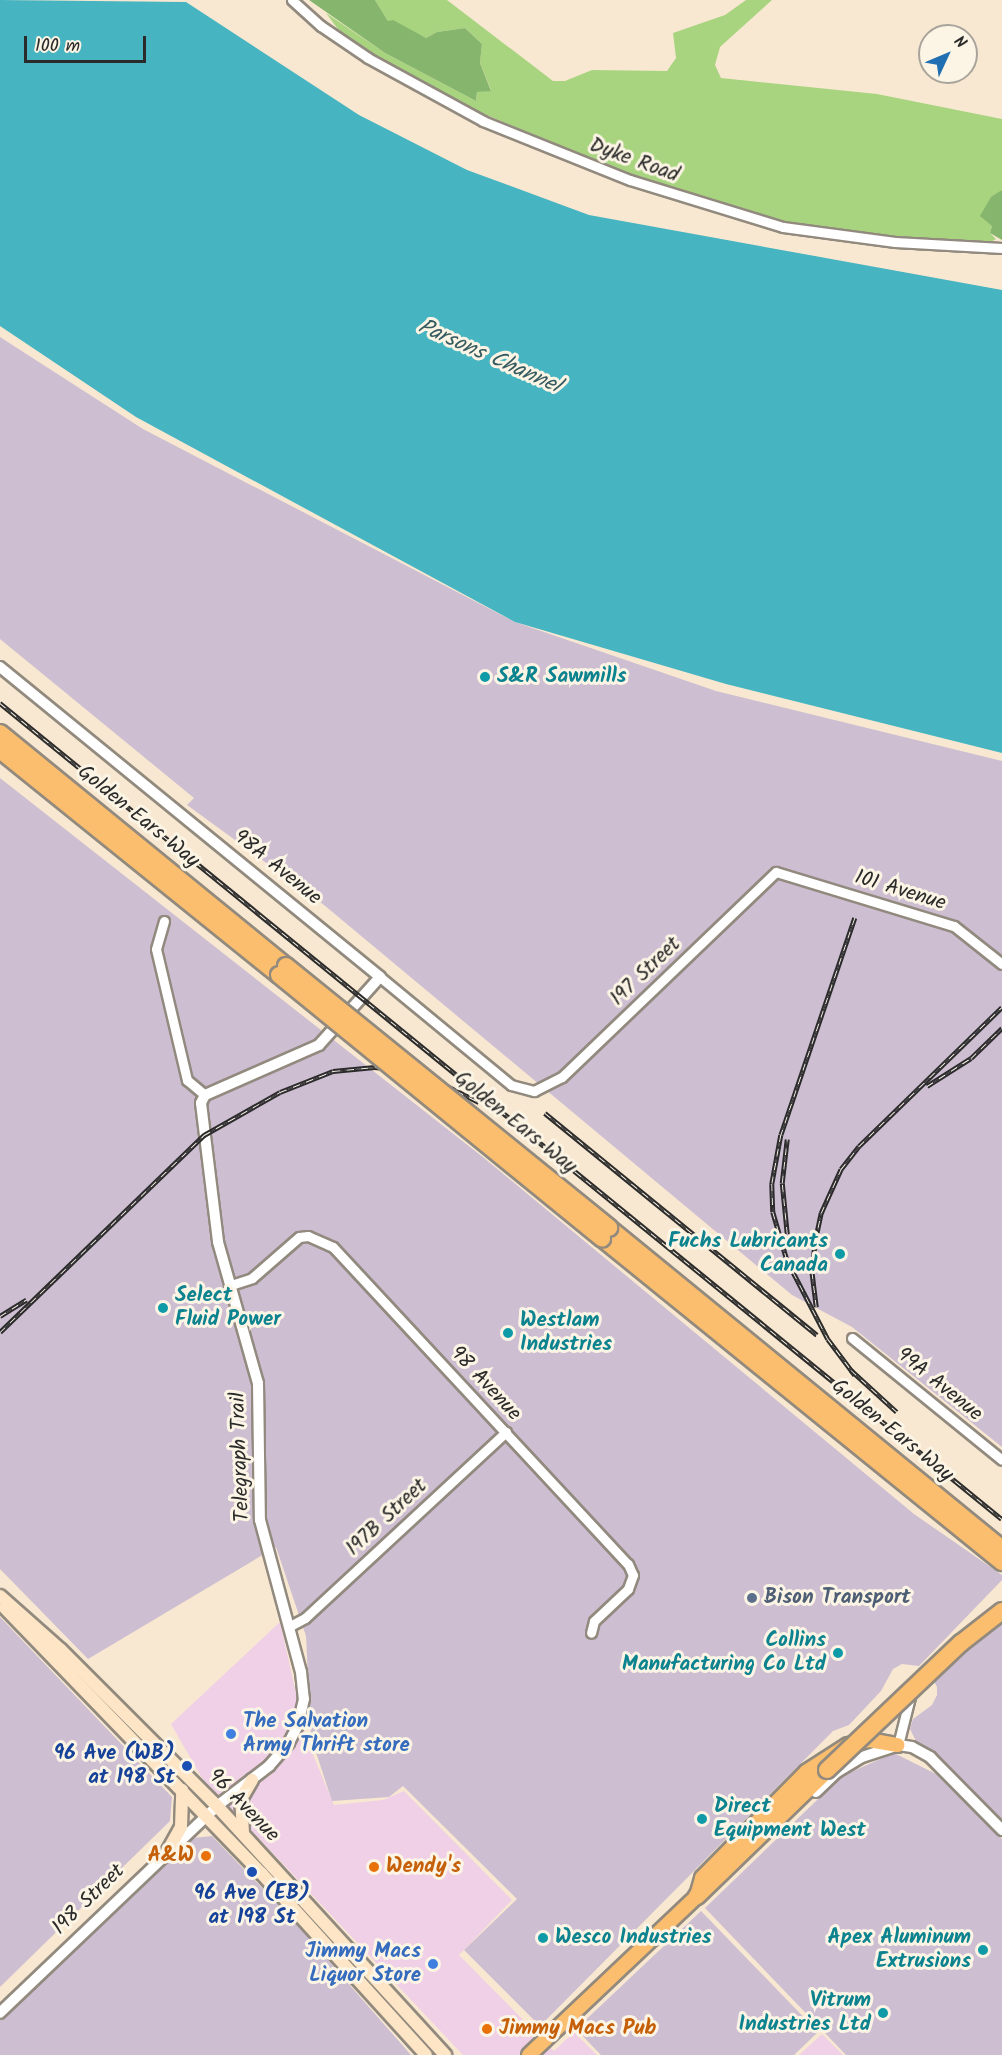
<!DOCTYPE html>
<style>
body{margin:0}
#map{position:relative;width:1002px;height:2055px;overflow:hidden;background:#f8e8d1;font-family:Kalam,sans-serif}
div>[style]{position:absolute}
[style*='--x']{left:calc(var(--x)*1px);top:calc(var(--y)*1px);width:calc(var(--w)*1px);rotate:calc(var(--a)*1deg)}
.built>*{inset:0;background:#efd0e6}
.industrial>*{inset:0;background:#cdbed2}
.green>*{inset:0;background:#a8d480}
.forest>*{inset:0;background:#86b66e}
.water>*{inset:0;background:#46b4c1}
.roads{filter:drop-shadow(2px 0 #928a7e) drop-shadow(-2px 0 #928a7e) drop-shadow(0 2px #928a7e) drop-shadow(0 -2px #928a7e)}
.minor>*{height:9px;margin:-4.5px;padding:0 4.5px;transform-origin:4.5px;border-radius:4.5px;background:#fff}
.tertiary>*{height:10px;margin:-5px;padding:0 5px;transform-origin:5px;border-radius:5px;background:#fff}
.secondary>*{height:12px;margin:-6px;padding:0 6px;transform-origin:6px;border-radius:6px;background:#fde5c5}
.primary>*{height:14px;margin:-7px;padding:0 7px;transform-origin:7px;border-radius:7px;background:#fbbd6e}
.motorway>*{height:16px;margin:-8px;padding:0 8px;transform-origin:8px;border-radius:8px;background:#fbbd6e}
.rail>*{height:4.5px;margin-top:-2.25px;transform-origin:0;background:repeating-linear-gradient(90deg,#fcf5e5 0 7px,#2b2b2b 0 14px);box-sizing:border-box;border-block:2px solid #2b2b2b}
.bridges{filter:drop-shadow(2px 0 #928a7e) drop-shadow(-2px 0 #928a7e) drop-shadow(0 2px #928a7e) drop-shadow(0 -2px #928a7e)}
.motorway-bridge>*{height:16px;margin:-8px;padding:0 8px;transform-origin:8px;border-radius:8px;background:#fbbd6e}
.dots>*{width:16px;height:16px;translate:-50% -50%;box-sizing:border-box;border:3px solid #fcf5e5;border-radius:50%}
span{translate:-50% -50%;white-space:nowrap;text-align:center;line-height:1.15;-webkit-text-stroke:6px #fcf5e5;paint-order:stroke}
.street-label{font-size:21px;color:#2b2b2b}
.culture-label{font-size:21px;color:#0d838f;font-weight:700}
.left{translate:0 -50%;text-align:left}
.right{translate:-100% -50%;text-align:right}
.service-label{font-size:21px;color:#4e5e75;font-weight:700}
.shop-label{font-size:21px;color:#366cbe;font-weight:700}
.transit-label{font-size:21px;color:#164399;font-weight:700}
.food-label{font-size:21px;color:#c56008;font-weight:700}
.water-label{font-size:22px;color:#345b60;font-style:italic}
.north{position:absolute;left:918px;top:24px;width:60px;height:60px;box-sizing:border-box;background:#fcf5e5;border:2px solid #a8a49b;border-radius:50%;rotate:46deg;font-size:16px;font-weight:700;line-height:24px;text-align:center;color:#2b2b2b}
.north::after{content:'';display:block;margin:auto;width:21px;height:27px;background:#1f6fb2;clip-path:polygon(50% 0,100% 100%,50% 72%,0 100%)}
.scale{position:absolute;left:24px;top:36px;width:122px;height:27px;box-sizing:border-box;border:3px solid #2b2b2b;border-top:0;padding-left:8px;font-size:18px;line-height:21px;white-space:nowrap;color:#2b2b2b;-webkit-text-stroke:4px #fcf5e5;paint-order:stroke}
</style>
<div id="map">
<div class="built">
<div style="clip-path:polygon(280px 1622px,306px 1738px,334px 1805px,383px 1800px,404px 1791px,512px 1900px,459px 1955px,554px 2051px,574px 2032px,597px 2055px,463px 2055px,202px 1778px,171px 1724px)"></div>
<div style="clip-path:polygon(822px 2034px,843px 2055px,799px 2055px)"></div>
</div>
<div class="industrial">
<div style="clip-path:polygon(0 337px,143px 429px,515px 622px,716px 691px,1002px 761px,1002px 1447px,852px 1327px,792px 1295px,324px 905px,187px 805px,194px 798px,0 639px)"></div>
<div style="clip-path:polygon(0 778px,484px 1158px,914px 1514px,1002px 1575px,1002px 1580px,919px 1666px,902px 1664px,893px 1669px,881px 1691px,849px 1725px,833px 1731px,540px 2026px,464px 1950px,517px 1899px,403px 1786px,389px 1797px,332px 1801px,311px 1737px,306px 1636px,276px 1547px,88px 1659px,0 1569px)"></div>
<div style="clip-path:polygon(1002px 1604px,1002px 1821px,939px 1756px,916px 1741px,910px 1729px,913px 1719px,932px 1705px,937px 1695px,937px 1687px,931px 1675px)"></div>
<div style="clip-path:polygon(0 1617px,172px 1797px,170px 1821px,0 1987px)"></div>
<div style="clip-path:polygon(894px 1753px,936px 1774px,1002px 1839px,1002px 2055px,846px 2055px,705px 1908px,842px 1776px)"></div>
<div style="clip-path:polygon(212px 1836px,291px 1918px,411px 2055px,0 2055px,0 2021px,193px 1838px)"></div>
<div style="clip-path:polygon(701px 1911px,818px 2032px,794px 2055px,601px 2055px,576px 2029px)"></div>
</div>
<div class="green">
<div style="clip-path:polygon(375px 0,447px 0,553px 81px,565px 81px,592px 70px,667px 71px,676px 58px,673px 33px,725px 15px,746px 0,772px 0,720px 47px,715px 65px,721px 78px,877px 94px,1002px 119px,1002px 191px,990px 233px,996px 239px,989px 243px,828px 231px,751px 215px,644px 181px,458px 103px,356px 45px,343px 36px,326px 13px,385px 53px,476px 101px,477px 92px,491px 90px,480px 63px,482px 44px,465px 28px,437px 32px,426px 38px,388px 21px)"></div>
</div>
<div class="forest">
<div style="clip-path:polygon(309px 0,375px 0,388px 21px,393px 20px,426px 38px,437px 32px,465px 28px,482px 44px,480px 63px,491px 91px,477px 92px,476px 101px,385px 53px)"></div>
<div style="clip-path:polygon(1002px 190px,1002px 240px,990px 233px,992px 226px,980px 216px,991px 197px)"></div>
</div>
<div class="water">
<div style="clip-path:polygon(0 0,186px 2px,359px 115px,467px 170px,589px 215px,1002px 290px,1002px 753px,726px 684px,515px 622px,136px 417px,0 326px)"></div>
</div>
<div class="roads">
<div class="minor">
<div style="--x:292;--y:0;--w:39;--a:42"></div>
<div style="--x:321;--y:26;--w:57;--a:34.2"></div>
<div style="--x:368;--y:58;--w:131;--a:28.7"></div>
<div style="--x:483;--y:121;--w:158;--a:21.9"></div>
<div style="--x:630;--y:180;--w:160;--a:17.1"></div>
<div style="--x:783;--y:227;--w:113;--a:7.6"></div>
<div style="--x:895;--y:242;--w:107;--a:3.2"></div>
<div style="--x:164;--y:921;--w:29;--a:106"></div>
<div style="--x:156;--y:949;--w:135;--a:76.7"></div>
<div style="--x:187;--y:1080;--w:23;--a:40"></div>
<div style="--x:380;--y:977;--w:170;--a:39.5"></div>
<div style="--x:511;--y:1085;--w:24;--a:15"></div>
<div style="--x:534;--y:1091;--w:31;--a:-27"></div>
<div style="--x:562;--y:1077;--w:296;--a:-43.8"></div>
<div style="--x:776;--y:872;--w:186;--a:16.9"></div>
<div style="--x:954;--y:926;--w:61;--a:38.4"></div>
<div style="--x:231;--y:1285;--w:22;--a:-18"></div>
<div style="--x:252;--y:1278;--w:62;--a:-41.1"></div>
<div style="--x:299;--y:1237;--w:9;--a:-6"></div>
<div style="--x:308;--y:1236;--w:27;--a:24"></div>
<div style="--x:333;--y:1247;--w:433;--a:47.1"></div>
<div style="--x:628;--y:1564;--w:12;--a:66"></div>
<div style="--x:633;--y:1575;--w:15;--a:110"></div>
<div style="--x:628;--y:1589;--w:47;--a:136.7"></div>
<div style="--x:594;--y:1621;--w:12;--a:104"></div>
<div style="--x:852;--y:1338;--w:193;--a:39.1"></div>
<div style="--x:290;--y:1626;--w:17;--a:-28"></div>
<div style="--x:305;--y:1618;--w:274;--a:-42.8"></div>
<div style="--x:898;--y:1745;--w:54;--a:-76"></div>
</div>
<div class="tertiary">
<div style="--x:0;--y:667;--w:490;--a:39.2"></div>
<div style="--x:380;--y:977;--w:91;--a:131.9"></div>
<div style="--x:319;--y:1045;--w:124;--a:156.3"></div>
<div style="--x:205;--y:1095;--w:9;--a:117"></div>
<div style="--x:201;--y:1103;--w:140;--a:83"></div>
<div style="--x:218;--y:1242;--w:147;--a:74.2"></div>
<div style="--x:258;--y:1383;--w:137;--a:89.2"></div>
<div style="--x:260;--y:1520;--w:157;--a:74.9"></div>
<div style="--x:301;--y:1672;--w:27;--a:84"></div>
<div style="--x:304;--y:1699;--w:27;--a:103"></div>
<div style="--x:298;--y:1725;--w:20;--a:117"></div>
<div style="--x:289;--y:1743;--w:30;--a:131"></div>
<div style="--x:269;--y:1766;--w:66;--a:142.4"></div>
<div style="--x:217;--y:1806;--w:300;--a:136.4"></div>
<div style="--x:816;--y:1792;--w:29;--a:-44"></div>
<div style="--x:837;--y:1772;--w:29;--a:-31"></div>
<div style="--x:862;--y:1757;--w:38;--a:-18"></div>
<div style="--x:898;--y:1745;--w:14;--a:8"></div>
<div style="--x:912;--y:1747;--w:21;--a:29"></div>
<div style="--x:930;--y:1757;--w:103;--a:45.4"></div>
</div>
<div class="secondary">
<div style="--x:0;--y:1596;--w:81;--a:41.5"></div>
<div style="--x:61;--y:1650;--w:221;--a:45"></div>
<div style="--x:217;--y:1806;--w:338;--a:47.5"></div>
<div style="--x:5;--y:1608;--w:370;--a:46"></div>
<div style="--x:262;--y:1874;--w:244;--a:47.8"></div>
<div style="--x:243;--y:1833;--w:34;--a:-93"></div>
<div style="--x:241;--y:1799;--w:22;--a:-60"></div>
<div style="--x:166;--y:1854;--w:31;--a:-61"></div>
<div style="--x:181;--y:1827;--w:37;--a:-88"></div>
</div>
<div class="primary">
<div style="--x:529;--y:2055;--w:231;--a:-43.4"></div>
<div style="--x:697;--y:1896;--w:19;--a:-74"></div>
<div style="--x:702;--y:1878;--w:148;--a:-45.5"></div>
<div style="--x:806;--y:1772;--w:50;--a:-32.7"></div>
<div style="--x:848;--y:1745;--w:22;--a:-13"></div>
<div style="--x:869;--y:1740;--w:29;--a:10"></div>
</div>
<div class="motorway">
<div style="--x:0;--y:733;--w:369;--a:39.2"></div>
<div style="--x:0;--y:750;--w:358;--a:38.9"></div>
<div style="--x:609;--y:1228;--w:506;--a:39.23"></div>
<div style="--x:602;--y:1238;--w:515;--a:39.01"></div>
<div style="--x:697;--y:1896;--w:181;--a:-44.1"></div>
</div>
</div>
<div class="rail">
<div style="--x:0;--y:703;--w:1292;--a:39.16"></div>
<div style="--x:855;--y:918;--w:229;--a:108.8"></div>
<div style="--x:781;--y:1135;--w:50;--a:100.4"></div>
<div style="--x:772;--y:1184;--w:28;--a:88"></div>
<div style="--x:773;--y:1212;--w:50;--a:73.7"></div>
<div style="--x:787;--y:1260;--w:89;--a:62.6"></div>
<div style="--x:828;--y:1339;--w:45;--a:53.1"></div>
<div style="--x:927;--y:1086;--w:52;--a:-32.5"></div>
<div style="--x:971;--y:1058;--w:43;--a:-44.1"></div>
<div style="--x:545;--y:1113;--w:351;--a:39.2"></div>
<div style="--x:787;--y:1234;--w:51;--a:-95.6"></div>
<div style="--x:782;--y:1183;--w:44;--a:-83.5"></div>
<div style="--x:816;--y:1307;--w:34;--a:-97"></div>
<div style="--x:812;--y:1273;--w:32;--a:-85"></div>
<div style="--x:815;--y:1241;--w:29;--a:-78"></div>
<div style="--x:821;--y:1213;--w:48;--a:-65.6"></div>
<div style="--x:841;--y:1169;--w:29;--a:-52"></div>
<div style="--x:859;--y:1146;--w:199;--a:-44.2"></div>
<div style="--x:0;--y:1316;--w:31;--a:-32"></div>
<div style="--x:0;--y:1332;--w:284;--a:-44"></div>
<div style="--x:204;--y:1135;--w:87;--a:-29.5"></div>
<div style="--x:280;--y:1092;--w:57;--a:-21.6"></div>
<div style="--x:333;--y:1071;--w:42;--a:-5.4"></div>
<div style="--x:375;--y:1067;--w:44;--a:6.5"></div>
<div style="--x:419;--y:1072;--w:67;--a:26.6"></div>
<div style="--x:851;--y:1370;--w:62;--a:42.4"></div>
</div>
<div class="bridges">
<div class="motorway-bridge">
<div style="--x:286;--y:966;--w:416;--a:39"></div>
<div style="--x:279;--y:975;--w:417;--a:39.2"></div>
<div style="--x:827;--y:1770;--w:185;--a:-43.5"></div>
<div style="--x:961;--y:1643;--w:52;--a:-38"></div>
</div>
</div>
<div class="dots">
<div style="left:485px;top:677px;background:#0f9aa8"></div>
<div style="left:840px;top:1254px;background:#0f9aa8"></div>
<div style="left:163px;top:1308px;background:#0f9aa8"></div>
<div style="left:508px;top:1333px;background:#0f9aa8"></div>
<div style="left:752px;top:1598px;background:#5c6f8a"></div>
<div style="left:838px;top:1653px;background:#0f9aa8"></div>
<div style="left:231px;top:1734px;background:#3f7fe0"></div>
<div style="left:187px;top:1766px;background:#1a4fb4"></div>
<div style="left:702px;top:1819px;background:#0f9aa8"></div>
<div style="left:206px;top:1856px;background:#e8710a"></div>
<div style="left:374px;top:1867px;background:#e8710a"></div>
<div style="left:252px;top:1872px;background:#1a4fb4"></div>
<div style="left:543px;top:1938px;background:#0f9aa8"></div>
<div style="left:983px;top:1950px;background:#0f9aa8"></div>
<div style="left:433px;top:1964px;background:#3f7fe0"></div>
<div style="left:883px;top:2013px;background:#0f9aa8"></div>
<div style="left:487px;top:2029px;background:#e8710a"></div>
</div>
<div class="street-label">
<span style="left:634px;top:161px;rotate:20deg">Dyke Road</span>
<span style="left:138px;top:817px;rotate:39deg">Golden Ears Way</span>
<span style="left:277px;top:868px;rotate:39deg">98A Avenue</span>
<span style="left:900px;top:891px;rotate:17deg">101 Avenue</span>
<span style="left:646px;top:972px;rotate:-44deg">197 Street</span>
<span style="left:515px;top:1123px;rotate:39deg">Golden Ears Way</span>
<span style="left:485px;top:1384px;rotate:47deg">98 Avenue</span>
<span style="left:939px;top:1385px;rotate:39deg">99A Avenue</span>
<span style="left:892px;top:1431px;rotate:39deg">Golden Ears Way</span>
<span style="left:241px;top:1457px;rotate:-92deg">Telegraph Trail</span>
<span style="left:387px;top:1518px;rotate:-43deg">197B Street</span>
<span style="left:243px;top:1806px;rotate:46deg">96 Avenue</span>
<span style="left:89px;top:1900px;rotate:-44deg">198 Street</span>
</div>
<div class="culture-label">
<span class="left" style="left:497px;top:677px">S&amp;R Sawmills</span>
<span class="right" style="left:828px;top:1254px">Fuchs Lubricants<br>Canada</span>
<span class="left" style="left:175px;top:1308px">Select<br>Fluid Power</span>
<span class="left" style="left:520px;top:1333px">Westlam<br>Industries</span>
<span class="right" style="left:826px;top:1653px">Collins<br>Manufacturing Co Ltd</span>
<span class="left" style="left:714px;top:1819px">Direct<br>Equipment West</span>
<span class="left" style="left:555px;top:1938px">Wesco Industries</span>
<span class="right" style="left:971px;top:1950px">Apex Aluminum<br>Extrusions</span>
<span class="right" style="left:871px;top:2013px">Vitrum<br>Industries Ltd</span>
</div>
<div class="service-label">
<span class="left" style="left:764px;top:1598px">Bison Transport</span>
</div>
<div class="shop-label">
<span class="left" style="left:243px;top:1734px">The Salvation<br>Army Thrift store</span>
<span class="right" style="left:421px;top:1964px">Jimmy Macs<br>Liquor Store</span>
</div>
<div class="transit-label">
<span class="right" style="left:175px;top:1766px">96 Ave (WB)<br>at 198 St</span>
<span style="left:252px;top:1906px">96 Ave (EB)<br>at 198 St</span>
</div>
<div class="food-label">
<span class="right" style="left:194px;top:1856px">A&amp;W</span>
<span class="left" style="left:386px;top:1867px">Wendy's</span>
<span class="left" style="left:499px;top:2029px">Jimmy Macs Pub</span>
</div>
<div class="water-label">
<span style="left:489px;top:357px;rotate:24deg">Parsons Channel</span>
</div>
<div class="north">N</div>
<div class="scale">100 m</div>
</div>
